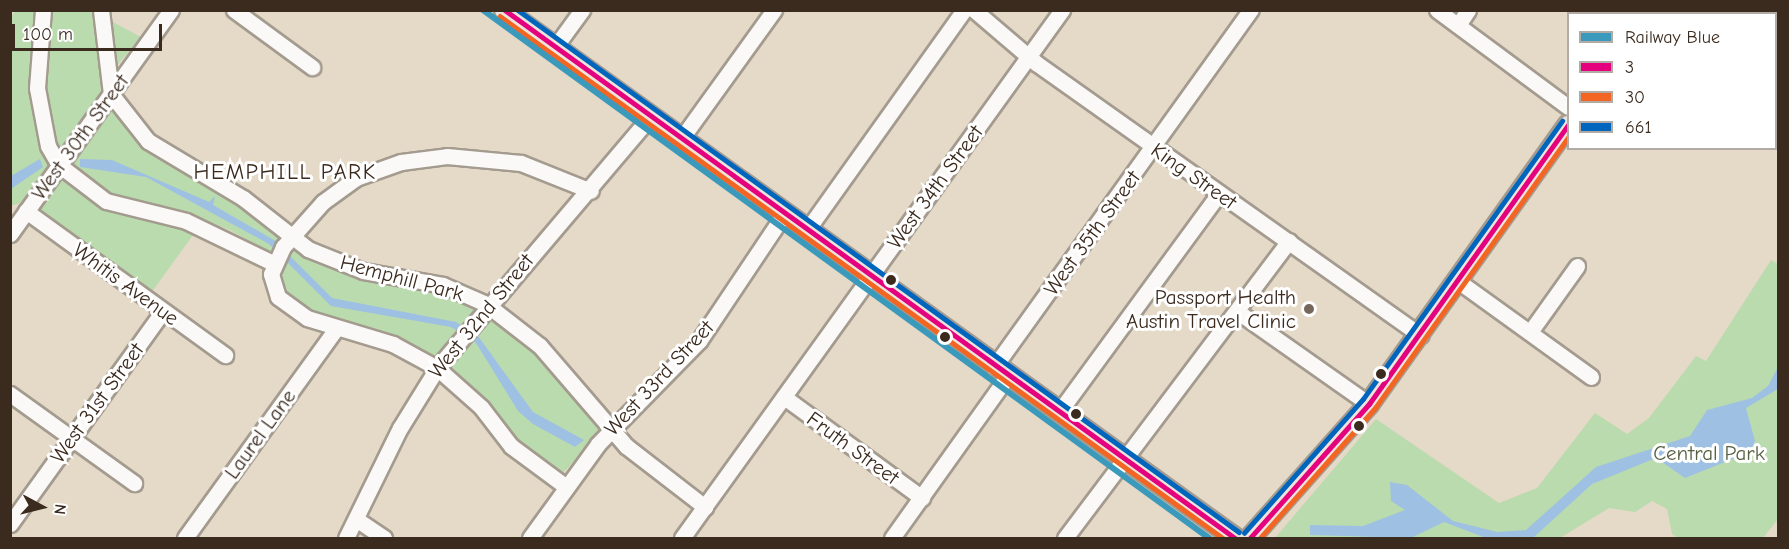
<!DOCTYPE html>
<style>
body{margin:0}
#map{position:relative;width:1789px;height:549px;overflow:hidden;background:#e5d9c8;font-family:"Comic Neue",sans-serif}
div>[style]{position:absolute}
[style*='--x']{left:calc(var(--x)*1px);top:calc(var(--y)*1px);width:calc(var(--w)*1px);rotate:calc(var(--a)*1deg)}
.green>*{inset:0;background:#badbad}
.water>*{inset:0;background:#9ec1e3}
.roads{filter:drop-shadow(2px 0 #a49b8f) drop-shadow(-2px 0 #a49b8f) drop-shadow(0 2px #a49b8f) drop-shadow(0 -2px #a49b8f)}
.minor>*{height:15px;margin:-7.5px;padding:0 7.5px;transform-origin:7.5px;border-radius:7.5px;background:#fbf9f7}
.major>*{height:18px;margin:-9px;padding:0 9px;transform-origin:9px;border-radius:9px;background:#eee4dc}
.bus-1>*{height:4.5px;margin:-2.25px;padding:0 2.25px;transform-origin:2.25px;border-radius:2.25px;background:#e5007d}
.bus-2>*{height:4.5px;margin:-2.25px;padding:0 2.25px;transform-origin:2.25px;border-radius:2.25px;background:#f26522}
.bus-3>*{height:4.5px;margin:-2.25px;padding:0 2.25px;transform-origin:2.25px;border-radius:2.25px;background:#0065bd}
.rail-1>*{height:6px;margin:-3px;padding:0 3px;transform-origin:3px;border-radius:3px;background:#3b9abb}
.dots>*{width:16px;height:16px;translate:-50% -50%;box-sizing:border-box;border:3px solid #fff;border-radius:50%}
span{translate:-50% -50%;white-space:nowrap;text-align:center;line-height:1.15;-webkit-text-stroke:6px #fff;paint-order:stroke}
.street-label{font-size:21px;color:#3b2a1e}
.poi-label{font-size:21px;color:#3b2a1e}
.right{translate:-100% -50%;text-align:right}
.park-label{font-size:21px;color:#566042}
.neighbourhood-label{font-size:22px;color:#3b2a1e;letter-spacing:1.5px}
.frame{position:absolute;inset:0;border:12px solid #3b2a1e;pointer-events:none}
.legend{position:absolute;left:1567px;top:12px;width:210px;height:138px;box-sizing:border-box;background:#fff;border:2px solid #b1aaa5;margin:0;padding:8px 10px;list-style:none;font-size:18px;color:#3b2a1e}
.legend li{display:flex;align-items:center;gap:12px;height:30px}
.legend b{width:30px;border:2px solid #b1aaa5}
.north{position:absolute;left:12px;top:477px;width:60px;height:60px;-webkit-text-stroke:4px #fff;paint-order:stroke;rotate:97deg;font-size:16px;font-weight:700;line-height:24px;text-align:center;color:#3b2a1e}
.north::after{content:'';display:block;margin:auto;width:21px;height:27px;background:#3b2a1e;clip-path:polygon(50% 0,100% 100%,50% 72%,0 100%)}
.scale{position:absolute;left:12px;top:24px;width:150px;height:27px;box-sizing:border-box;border:3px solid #3b2a1e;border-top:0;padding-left:8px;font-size:18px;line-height:21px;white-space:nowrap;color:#3b2a1e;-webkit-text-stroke:4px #fff;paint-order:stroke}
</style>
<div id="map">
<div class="green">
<div style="clip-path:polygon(15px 11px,108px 11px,109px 20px,141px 37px,103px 82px,103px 93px,133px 134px,227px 193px,285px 237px,473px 304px,532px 345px,602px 432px,561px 475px,506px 431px,458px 375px,414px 345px,326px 320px,299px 306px,287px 295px,264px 249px,230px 230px,204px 220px,151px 293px,26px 201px,11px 206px,11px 17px)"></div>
<div style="clip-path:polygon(1771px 260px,1778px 264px,1778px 519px,1763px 538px,1678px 538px,1672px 534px,1667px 509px,1652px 501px,1635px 512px,1609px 508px,1560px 538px,1275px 538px,1376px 419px,1499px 503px,1537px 488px,1595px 413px,1627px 434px,1649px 418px,1696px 356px,1706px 361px)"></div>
</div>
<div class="water">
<div style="clip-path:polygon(40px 159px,43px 167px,11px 189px,11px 176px)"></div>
<div style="clip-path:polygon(80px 159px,112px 160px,209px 202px,215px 196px,213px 205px,274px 240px,332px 298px,456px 322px,478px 336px,533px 412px,584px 440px,575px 447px,533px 424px,518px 411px,476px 343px,451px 327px,331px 306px,269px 244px,146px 177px,80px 167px)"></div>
<div style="clip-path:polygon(1778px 367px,1778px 389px,1746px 408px,1755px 441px,1750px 452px,1685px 478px,1656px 458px,1592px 484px,1533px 538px,1486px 538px,1444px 522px,1411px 538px,1310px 535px,1310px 525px,1363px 526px,1405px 510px,1391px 501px,1390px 482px,1407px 485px,1453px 521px,1497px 532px,1526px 530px,1596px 467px,1690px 436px,1707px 410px,1752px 398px,1768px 386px)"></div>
</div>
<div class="roads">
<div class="minor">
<div style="--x:43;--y:10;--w:78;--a:94.4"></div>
<div style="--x:37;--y:88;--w:59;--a:79.3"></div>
<div style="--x:48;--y:146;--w:22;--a:60"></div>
<div style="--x:59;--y:165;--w:59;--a:37.5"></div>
<div style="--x:106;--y:201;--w:82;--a:14"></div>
<div style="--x:186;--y:221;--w:97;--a:25.8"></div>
<div style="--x:101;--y:10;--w:85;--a:83.2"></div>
<div style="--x:111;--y:94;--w:60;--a:51.8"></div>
<div style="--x:148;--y:141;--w:111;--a:31"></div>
<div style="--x:243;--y:198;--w:83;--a:38.1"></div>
<div style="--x:308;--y:249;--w:59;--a:21.8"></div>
<div style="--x:363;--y:271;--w:81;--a:9.9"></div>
<div style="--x:443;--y:285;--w:47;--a:23.8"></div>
<div style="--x:486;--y:304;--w:68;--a:37.9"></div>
<div style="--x:540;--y:346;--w:132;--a:49.3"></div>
<div style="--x:626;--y:446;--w:100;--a:37.7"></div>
<div style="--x:234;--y:10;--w:97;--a:36.2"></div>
<div style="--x:974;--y:10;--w:82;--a:40.5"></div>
<div style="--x:1036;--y:63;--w:471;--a:35.3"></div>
<div style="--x:1437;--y:10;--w:163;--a:36.5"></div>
<div style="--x:1458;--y:25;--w:18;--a:-56"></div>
<div style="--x:555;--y:47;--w:46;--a:-53.9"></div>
<div style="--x:681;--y:139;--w:159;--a:-54.2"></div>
<div style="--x:26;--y:211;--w:246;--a:35.9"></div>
<div style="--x:807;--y:230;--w:270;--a:-54.5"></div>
<div style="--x:10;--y:234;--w:276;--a:-54.3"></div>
<div style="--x:1458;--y:281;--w:164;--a:35.8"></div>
<div style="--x:1238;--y:312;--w:160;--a:35.1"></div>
<div style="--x:1530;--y:332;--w:81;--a:-54.5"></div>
<div style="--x:994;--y:367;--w:440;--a:-54.3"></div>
<div style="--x:10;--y:394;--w:153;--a:35.7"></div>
<div style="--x:784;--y:397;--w:171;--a:36.2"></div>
<div style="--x:1059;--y:412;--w:271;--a:-53.8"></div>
<div style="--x:565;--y:486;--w:67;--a:-143.5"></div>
<div style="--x:511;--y:446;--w:49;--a:-127.6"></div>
<div style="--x:481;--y:407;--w:59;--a:-138.4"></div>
<div style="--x:437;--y:368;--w:50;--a:-151.4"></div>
<div style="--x:393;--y:344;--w:90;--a:-163.2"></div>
<div style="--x:307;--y:318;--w:36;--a:-144"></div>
<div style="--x:278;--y:297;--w:24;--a:-107"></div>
<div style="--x:271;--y:274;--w:30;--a:-66"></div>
<div style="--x:283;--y:247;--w:60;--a:-48.4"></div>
<div style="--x:323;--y:202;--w:41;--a:-36"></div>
<div style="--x:356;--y:178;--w:48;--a:-19.6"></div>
<div style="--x:401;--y:162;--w:46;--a:-7.4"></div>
<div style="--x:447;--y:156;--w:74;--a:5.4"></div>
<div style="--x:521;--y:163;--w:75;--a:21.8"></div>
<div style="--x:356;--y:519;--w:34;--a:34"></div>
<div style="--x:10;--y:524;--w:262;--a:-54.3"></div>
<div style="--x:185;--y:538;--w:256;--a:-54.2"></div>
<div style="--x:346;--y:538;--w:123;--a:-63.9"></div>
<div style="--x:400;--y:428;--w:70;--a:-58.3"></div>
<div style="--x:437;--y:368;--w:329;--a:-49.7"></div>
<div style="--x:530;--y:538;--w:116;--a:-54.1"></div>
<div style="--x:598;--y:444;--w:144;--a:-45.6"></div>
<div style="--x:699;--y:341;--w:153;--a:-56.2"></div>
<div style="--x:682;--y:538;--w:651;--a:-54.26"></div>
<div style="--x:892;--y:538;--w:198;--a:-54.5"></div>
<div style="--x:1065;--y:538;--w:372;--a:-53"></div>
</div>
<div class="major">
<div style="--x:504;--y:10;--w:902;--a:35.84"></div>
<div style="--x:1648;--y:14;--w:4;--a:-63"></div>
<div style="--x:1250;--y:538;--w:179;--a:-48.4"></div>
<div style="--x:1369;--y:404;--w:343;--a:-54.5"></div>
</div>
</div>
<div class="bus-1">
<div style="--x:505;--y:10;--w:901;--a:35.88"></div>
<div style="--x:1250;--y:538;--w:179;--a:-48.4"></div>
<div style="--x:1369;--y:404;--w:343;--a:-54.5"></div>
</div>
<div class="bus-2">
<div style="--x:500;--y:16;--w:892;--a:35.83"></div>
<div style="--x:1260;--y:538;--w:174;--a:-48.5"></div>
<div style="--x:1375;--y:408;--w:333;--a:-54.5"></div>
</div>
<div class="bus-3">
<div style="--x:518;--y:10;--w:890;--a:35.9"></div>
<div style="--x:1244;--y:533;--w:179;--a:-48.4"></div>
<div style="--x:1363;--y:399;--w:342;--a:-54.4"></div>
</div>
<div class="rail-1">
<div style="--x:483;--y:10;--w:898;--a:36.03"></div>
</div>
<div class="dots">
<div style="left:891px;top:280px;background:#3b2a1e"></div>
<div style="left:1309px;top:309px;background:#76675a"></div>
<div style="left:945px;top:337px;background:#3b2a1e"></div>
<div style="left:1381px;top:374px;background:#3b2a1e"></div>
<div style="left:1076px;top:414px;background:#3b2a1e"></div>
<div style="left:1359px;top:426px;background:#3b2a1e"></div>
</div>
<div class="street-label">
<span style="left:80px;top:137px;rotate:-54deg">West 30th Street</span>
<span style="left:1194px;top:176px;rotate:35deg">King Street</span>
<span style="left:935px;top:187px;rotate:-54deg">West 34th Street</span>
<span style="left:1092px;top:233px;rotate:-54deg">West 35th Street</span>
<span style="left:402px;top:278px;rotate:15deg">Hemphill Park</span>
<span style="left:126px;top:284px;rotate:36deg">Whitis Avenue</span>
<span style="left:481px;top:316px;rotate:-51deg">West 32nd Street</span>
<span style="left:659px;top:378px;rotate:-47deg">West 33rd Street</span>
<span style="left:97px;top:403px;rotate:-54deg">West 31st Street</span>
<span style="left:260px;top:434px;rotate:-54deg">Laurel Lane</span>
<span style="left:853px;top:448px;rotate:36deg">Fruth Street</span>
</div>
<div class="poi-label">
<span class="right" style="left:1296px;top:309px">Passport Health<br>Austin Travel Clinic</span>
</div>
<div class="park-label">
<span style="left:1709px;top:453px">Central Park</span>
</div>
<div class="neighbourhood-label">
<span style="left:285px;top:173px">HEMPHILL PARK</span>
</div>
<div class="frame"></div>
<ul class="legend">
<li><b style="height:8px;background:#3b9abb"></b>Railway Blue</li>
<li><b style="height:8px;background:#e5007d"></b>3</li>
<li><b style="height:8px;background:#f26522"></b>30</li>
<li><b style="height:8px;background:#0065bd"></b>661</li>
</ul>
<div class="north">N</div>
<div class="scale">100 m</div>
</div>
